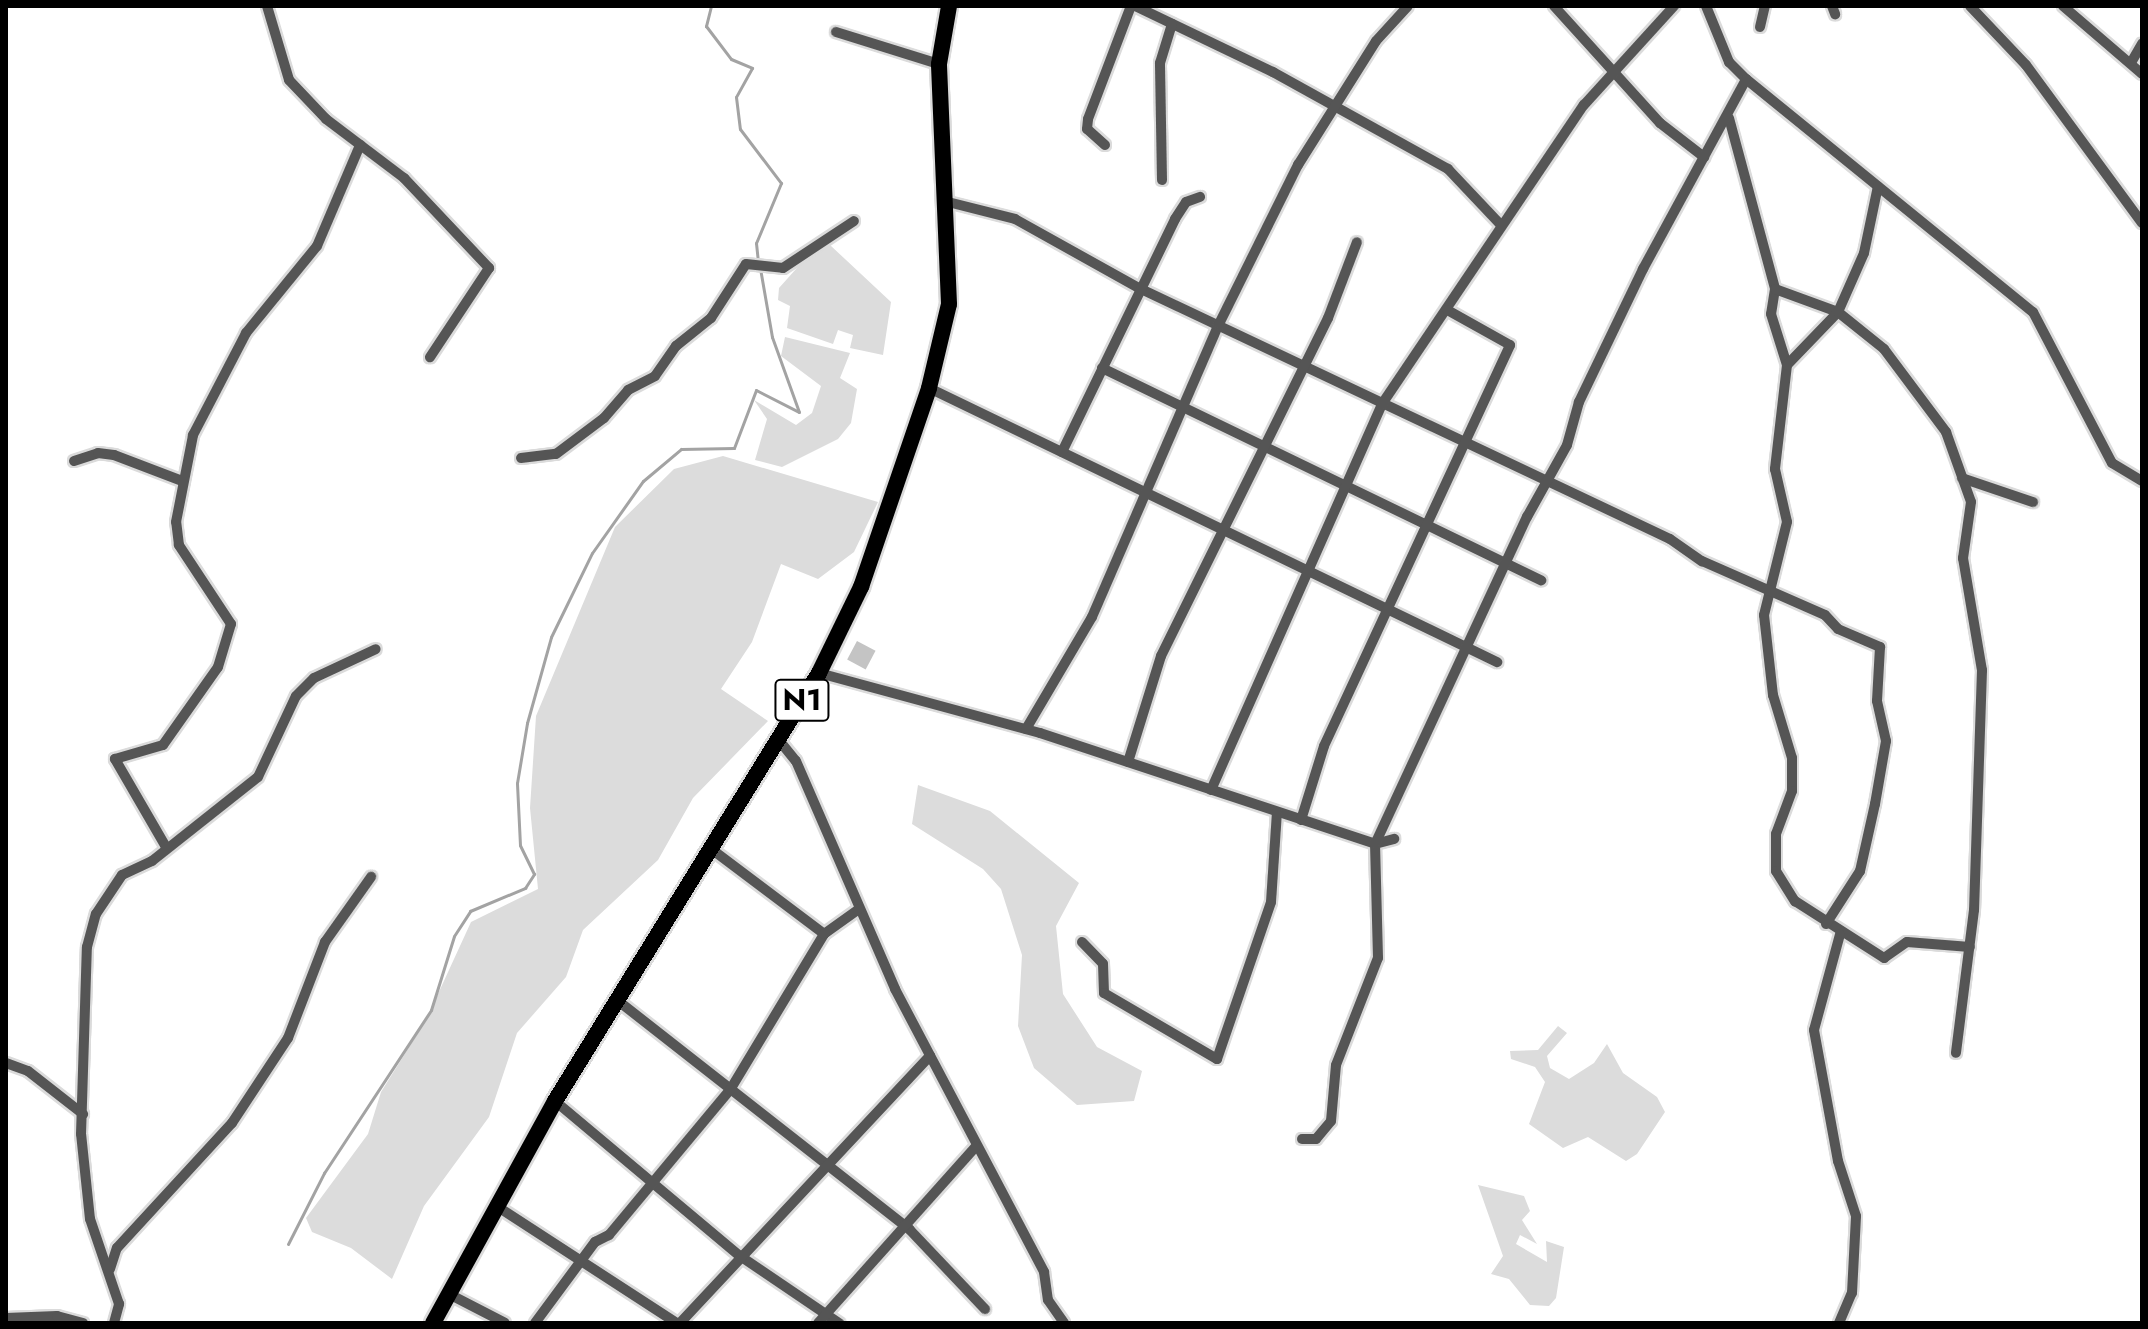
<!DOCTYPE html>
<style>
body{margin:0}
#map{position:relative;width:2148px;height:1329px;overflow:hidden;background:#fff;font-family:Jost,sans-serif}
div>[style]{position:absolute}
[style*='--x']{left:calc(var(--x)*1px);top:calc(var(--y)*1px);width:calc(var(--w)*1px);rotate:calc(var(--a)*1deg)}
.green>*{inset:0;background:#dcdcdc}
.stream>*{height:3px;margin:-1.5px;padding:0 1.5px;transform-origin:1.5px;border-radius:1.5px;background:#a3a3a3}
.building>*{inset:0;background:#c4c4c4;transform-origin:0 0}
.roads{filter:drop-shadow(2px 0 #dbdbdb) drop-shadow(-2px 0 #dbdbdb) drop-shadow(0 2px #dbdbdb) drop-shadow(0 -2px #dbdbdb)}
.minor>*{height:10px;margin:-5px;padding:0 5px;transform-origin:5px;border-radius:5px;background:#555}
.trunk>*{height:16px;margin:-8px;padding:0 8px;transform-origin:8px;border-radius:8px;background:#000}
span{translate:-50% -50%;white-space:nowrap;text-align:center;line-height:1.15;-webkit-text-stroke:6px #fff;paint-order:stroke}
.shield-label span{padding:2px 6px;background:#fff;border:2px solid;border-radius:6px;-webkit-text-stroke-width:0}
.shield-label{font-size:30px;color:#000;font-weight:700}
.frame{position:absolute;inset:0;border:8px solid #000;pointer-events:none}
</style>
<div id="map">
<div class="green">
<div style="clip-path:polygon(830px 245px,891px 302px,883px 355px,850px 348px,853px 335px,838px 330px,833px 344px,787px 328px,790px 306px,778px 300px,779px 288px,813px 250px)"></div>
<div style="clip-path:polygon(785px 337px,850px 353px,840px 378px,857px 389px,851px 423px,838px 439px,782px 467px,755px 460px,767px 419px,754px 400px,796px 425px,812px 413px,821px 386px,781px 356px)"></div>
<div style="clip-path:polygon(723px 456px,878px 502px,854px 552px,818px 579px,781px 564px,752px 642px,721px 689px,768px 721px,693px 798px,658px 860px,583px 930px,566px 977px,517px 1033px,489px 1117px,424px 1206px,392px 1279px,351px 1248px,312px 1232px,306px 1218px,368px 1134px,381px 1092px,426px 1020px,471px 922px,538px 889px,530px 808px,536px 716px,615px 527px,674px 469px)"></div>
<div style="clip-path:polygon(918px 785px,990px 811px,1079px 883px,1056px 926px,1063px 994px,1097px 1047px,1142px 1071px,1134px 1101px,1077px 1105px,1034px 1068px,1018px 1026px,1022px 955px,1001px 889px,983px 869px,912px 824px)"></div>
<div style="clip-path:polygon(1558px 1026px,1567px 1033px,1547px 1056px,1550px 1068px,1569px 1079px,1594px 1063px,1607px 1044px,1623px 1073px,1657px 1097px,1665px 1112px,1637px 1154px,1626px 1161px,1588px 1137px,1563px 1148px,1529px 1124px,1545px 1082px,1535px 1067px,1511px 1059px,1510px 1051px,1538px 1050px)"></div>
<div style="clip-path:polygon(1478px 1185px,1524px 1196px,1530px 1211px,1522px 1220px,1537px 1244px,1520px 1235px,1516px 1244px,1547px 1262px,1546px 1241px,1564px 1247px,1556px 1298px,1549px 1306px,1530px 1305px,1509px 1279px,1491px 1274px,1503px 1256px)"></div>
</div>
<div class="stream">
<div style="--x:711;--y:6;--w:21;--a:104"></div>
<div style="--x:706;--y:26;--w:41;--a:52.9"></div>
<div style="--x:731;--y:59;--w:23;--a:23"></div>
<div style="--x:752;--y:68;--w:33;--a:119"></div>
<div style="--x:736;--y:97;--w:32;--a:83"></div>
<div style="--x:740;--y:129;--w:68;--a:52.8"></div>
<div style="--x:781;--y:183;--w:65;--a:112.6"></div>
<div style="--x:756;--y:243;--w:18;--a:84"></div>
<div style="--x:288;--y:1244;--w:80;--a:-63.1"></div>
<div style="--x:324;--y:1173;--w:195;--a:-56.7"></div>
<div style="--x:431;--y:1010;--w:77;--a:-72.7"></div>
<div style="--x:454;--y:936;--w:30;--a:-57"></div>
<div style="--x:470;--y:911;--w:60;--a:-22.7"></div>
<div style="--x:525;--y:888;--w:17;--a:-57"></div>
<div style="--x:534;--y:874;--w:32;--a:-116"></div>
<div style="--x:520;--y:845;--w:62;--a:-92.8"></div>
<div style="--x:517;--y:783;--w:61;--a:-80.5"></div>
<div style="--x:527;--y:723;--w:89;--a:-74.4"></div>
<div style="--x:551;--y:637;--w:93;--a:-64"></div>
<div style="--x:592;--y:553;--w:88;--a:-54.7"></div>
<div style="--x:643;--y:481;--w:50;--a:-40.1"></div>
<div style="--x:681;--y:449;--w:53;--a:-1.1"></div>
<div style="--x:734;--y:448;--w:62;--a:-69.2"></div>
<div style="--x:756;--y:390;--w:48;--a:27.1"></div>
<div style="--x:799;--y:412;--w:80;--a:-109.8"></div>
<div style="--x:772;--y:337;--w:70;--a:-99.9"></div>
</div>
<div class="building">
<div style="left:857px;top:641px;width:21px;height:21px;rotate:28deg"></div>
</div>
<div class="roads">
<div class="minor">
<div style="--x:267;--y:6;--w:77;--a:73.4"></div>
<div style="--x:289;--y:80;--w:54;--a:46.5"></div>
<div style="--x:326;--y:119;--w:98;--a:37.1"></div>
<div style="--x:404;--y:178;--w:124;--a:46.6"></div>
<div style="--x:489;--y:268;--w:107;--a:123.5"></div>
<div style="--x:1135;--y:6;--w:153;--a:25.6"></div>
<div style="--x:1273;--y:72;--w:200;--a:29"></div>
<div style="--x:1448;--y:169;--w:77;--a:46.6"></div>
<div style="--x:1554;--y:6;--w:158;--a:47.8"></div>
<div style="--x:1660;--y:123;--w:56;--a:37.7"></div>
<div style="--x:1706;--y:6;--w:61;--a:67.7"></div>
<div style="--x:1729;--y:62;--w:24;--a:45"></div>
<div style="--x:1746;--y:79;--w:370;--a:39.1"></div>
<div style="--x:2033;--y:312;--w:170;--a:62.4"></div>
<div style="--x:2112;--y:463;--w:35;--a:31"></div>
<div style="--x:1832;--y:6;--w:9;--a:69"></div>
<div style="--x:1970;--y:6;--w:81;--a:46.5"></div>
<div style="--x:2026;--y:65;--w:196;--a:53.7"></div>
<div style="--x:2063;--y:6;--w:104;--a:40.7"></div>
<div style="--x:1760;--y:27;--w:22;--a:-77"></div>
<div style="--x:836;--y:32;--w:108;--a:17.3"></div>
<div style="--x:2132;--y:61;--w:20;--a:-60"></div>
<div style="--x:1729;--y:118;--w:177;--a:74.9"></div>
<div style="--x:1775;--y:289;--w:25;--a:99"></div>
<div style="--x:1771;--y:314;--w:53;--a:72.6"></div>
<div style="--x:1787;--y:365;--w:105;--a:96.6"></div>
<div style="--x:1775;--y:469;--w:54;--a:77.2"></div>
<div style="--x:1787;--y:522;--w:96;--a:103.9"></div>
<div style="--x:1764;--y:615;--w:81;--a:83.6"></div>
<div style="--x:1773;--y:695;--w:66;--a:73.2"></div>
<div style="--x:1792;--y:758;--w:33;--a:90"></div>
<div style="--x:1792;--y:791;--w:46;--a:110.4"></div>
<div style="--x:1776;--y:834;--w:37;--a:90"></div>
<div style="--x:1776;--y:871;--w:36;--a:58"></div>
<div style="--x:1795;--y:901;--w:106;--a:32.6"></div>
<div style="--x:1884;--y:958;--w:28;--a:-35"></div>
<div style="--x:1907;--y:942;--w:63;--a:4.5"></div>
<div style="--x:1105;--y:145;--w:24;--a:-138"></div>
<div style="--x:1087;--y:129;--w:10;--a:-84"></div>
<div style="--x:1088;--y:119;--w:121;--a:-69.2"></div>
<div style="--x:1162;--y:180;--w:117;--a:-91"></div>
<div style="--x:1160;--y:63;--w:41;--a:-72.9"></div>
<div style="--x:948;--y:202;--w:69;--a:14.2"></div>
<div style="--x:1015;--y:219;--w:144;--a:29.1"></div>
<div style="--x:1141;--y:289;--w:585;--a:25.29"></div>
<div style="--x:1670;--y:539;--w:39;--a:35"></div>
<div style="--x:1702;--y:561;--w:134;--a:23.7"></div>
<div style="--x:1825;--y:615;--w:19;--a:47"></div>
<div style="--x:1838;--y:629;--w:46;--a:23.2"></div>
<div style="--x:1880;--y:647;--w:54;--a:93.2"></div>
<div style="--x:1877;--y:701;--w:41;--a:77.3"></div>
<div style="--x:1886;--y:741;--w:64;--a:99.9"></div>
<div style="--x:1875;--y:804;--w:69;--a:102.6"></div>
<div style="--x:1860;--y:871;--w:63;--a:122.7"></div>
<div style="--x:1775;--y:289;--w:67;--a:20.1"></div>
<div style="--x:1838;--y:312;--w:59;--a:38.8"></div>
<div style="--x:1884;--y:349;--w:104;--a:53.2"></div>
<div style="--x:1946;--y:432;--w:74;--a:70.3"></div>
<div style="--x:1971;--y:502;--w:57;--a:98.1"></div>
<div style="--x:1963;--y:558;--w:114;--a:80.4"></div>
<div style="--x:1982;--y:670;--w:240;--a:91.9"></div>
<div style="--x:1974;--y:910;--w:144;--a:97.2"></div>
<div style="--x:1787;--y:365;--w:74;--a:-46.1"></div>
<div style="--x:1838;--y:312;--w:64;--a:-66.2"></div>
<div style="--x:1864;--y:253;--w:68;--a:-78.2"></div>
<div style="--x:1102;--y:368;--w:488;--a:25.8"></div>
<div style="--x:929;--y:388;--w:631;--a:25.75"></div>
<div style="--x:1062;--y:452;--w:259;--a:-64.1"></div>
<div style="--x:1175;--y:219;--w:20;--a:-57"></div>
<div style="--x:1186;--y:202;--w:15;--a:-20"></div>
<div style="--x:521;--y:458;--w:35;--a:-7"></div>
<div style="--x:556;--y:454;--w:60;--a:-36.9"></div>
<div style="--x:604;--y:418;--w:37;--a:-49"></div>
<div style="--x:628;--y:390;--w:30;--a:-27"></div>
<div style="--x:655;--y:376;--w:37;--a:-55"></div>
<div style="--x:676;--y:346;--w:45;--a:-38.7"></div>
<div style="--x:711;--y:318;--w:64;--a:-57.1"></div>
<div style="--x:746;--y:264;--w:37;--a:6"></div>
<div style="--x:783;--y:268;--w:85;--a:-33.5"></div>
<div style="--x:74;--y:461;--w:25;--a:-18"></div>
<div style="--x:98;--y:453;--w:16;--a:7"></div>
<div style="--x:114;--y:455;--w:73;--a:20.9"></div>
<div style="--x:1962;--y:478;--w:75;--a:18.7"></div>
<div style="--x:819;--y:673;--w:229;--a:15.2"></div>
<div style="--x:1040;--y:733;--w:353;--a:18.3"></div>
<div style="--x:1375;--y:844;--w:20;--a:-15"></div>
<div style="--x:1026;--y:729;--w:130;--a:-59.5"></div>
<div style="--x:1092;--y:617;--w:319;--a:-66.6"></div>
<div style="--x:1219;--y:324;--w:178;--a:-63.6"></div>
<div style="--x:1298;--y:165;--w:146;--a:-57.8"></div>
<div style="--x:1376;--y:41;--w:47;--a:-47.6"></div>
<div style="--x:778;--y:739;--w:28;--a:51"></div>
<div style="--x:796;--y:761;--w:249;--a:66.5"></div>
<div style="--x:895;--y:989;--w:320;--a:62.2"></div>
<div style="--x:1044;--y:1272;--w:28;--a:82"></div>
<div style="--x:1048;--y:1300;--w:28;--a:55"></div>
<div style="--x:1128;--y:762;--w:111;--a:-72.7"></div>
<div style="--x:1161;--y:656;--w:377;--a:-63.7"></div>
<div style="--x:1328;--y:318;--w:81;--a:-69.1"></div>
<div style="--x:1211;--y:790;--w:422;--a:-66.1"></div>
<div style="--x:1382;--y:404;--w:361;--a:-56"></div>
<div style="--x:1584;--y:105;--w:134;--a:-47.7"></div>
<div style="--x:1301;--y:820;--w:77;--a:-72.7"></div>
<div style="--x:1324;--y:746;--w:442;--a:-65.1"></div>
<div style="--x:1510;--y:345;--w:72;--a:-150.9"></div>
<div style="--x:166;--y:847;--w:102;--a:-120.1"></div>
<div style="--x:115;--y:759;--w:50;--a:-16.3"></div>
<div style="--x:163;--y:745;--w:95;--a:-54.8"></div>
<div style="--x:218;--y:667;--w:45;--a:-73.2"></div>
<div style="--x:231;--y:624;--w:95;--a:-123.4"></div>
<div style="--x:179;--y:545;--w:23;--a:-97"></div>
<div style="--x:176;--y:522;--w:89;--a:-78.9"></div>
<div style="--x:193;--y:435;--w:115;--a:-62.5"></div>
<div style="--x:246;--y:333;--w:112;--a:-50.8"></div>
<div style="--x:317;--y:246;--w:110;--a:-66.9"></div>
<div style="--x:710;--y:848;--w:143;--a:37"></div>
<div style="--x:1082;--y:942;--w:30;--a:46"></div>
<div style="--x:1103;--y:964;--w:29;--a:88"></div>
<div style="--x:1104;--y:993;--w:131;--a:30.3"></div>
<div style="--x:1217;--y:1059;--w:166;--a:-71"></div>
<div style="--x:1271;--y:902;--w:90;--a:-86.2"></div>
<div style="--x:617;--y:1000;--w:372;--a:38.1"></div>
<div style="--x:910;--y:1230;--w:109;--a:46.5"></div>
<div style="--x:6;--y:1063;--w:23;--a:20"></div>
<div style="--x:28;--y:1071;--w:70;--a:38"></div>
<div style="--x:555;--y:1101;--w:241;--a:40"></div>
<div style="--x:740;--y:1256;--w:120;--a:34.1"></div>
<div style="--x:1302;--y:1139;--w:14;--a:0"></div>
<div style="--x:1316;--y:1139;--w:23;--a:-50"></div>
<div style="--x:1331;--y:1121;--w:56;--a:-84.9"></div>
<div style="--x:1336;--y:1065;--w:115;--a:-68.6"></div>
<div style="--x:1378;--y:958;--w:114;--a:-91.5"></div>
<div style="--x:1375;--y:844;--w:361;--a:-65.1"></div>
<div style="--x:1527;--y:517;--w:82;--a:-60.9"></div>
<div style="--x:1567;--y:445;--w:45;--a:-74.4"></div>
<div style="--x:1579;--y:402;--w:148;--a:-64.3"></div>
<div style="--x:1643;--y:269;--w:216;--a:-61.5"></div>
<div style="--x:495;--y:1205;--w:217;--a:33"></div>
<div style="--x:110;--y:1269;--w:22;--a:-72"></div>
<div style="--x:117;--y:1248;--w:170;--a:-47.4"></div>
<div style="--x:232;--y:1123;--w:102;--a:-56.6"></div>
<div style="--x:288;--y:1038;--w:103;--a:-68.9"></div>
<div style="--x:325;--y:942;--w:80;--a:-54.7"></div>
<div style="--x:447;--y:1293;--w:65;--a:27.3"></div>
<div style="--x:6;--y:1318;--w:51;--a:-2.2"></div>
<div style="--x:57;--y:1316;--w:27;--a:15"></div>
<div style="--x:114;--y:1323;--w:20;--a:-75"></div>
<div style="--x:119;--y:1304;--w:90;--a:-108.8"></div>
<div style="--x:90;--y:1219;--w:85;--a:-96"></div>
<div style="--x:81;--y:1134;--w:187;--a:-88.2"></div>
<div style="--x:87;--y:947;--w:34;--a:-75"></div>
<div style="--x:96;--y:914;--w:47;--a:-56.3"></div>
<div style="--x:122;--y:875;--w:33;--a:-25"></div>
<div style="--x:152;--y:861;--w:135;--a:-38.4"></div>
<div style="--x:258;--y:777;--w:89;--a:-64.9"></div>
<div style="--x:296;--y:696;--w:25;--a:-45"></div>
<div style="--x:314;--y:678;--w:68;--a:-25.1"></div>
<div style="--x:535;--y:1323;--w:101;--a:-53.5"></div>
<div style="--x:595;--y:1242;--w:16;--a:-27"></div>
<div style="--x:609;--y:1235;--w:189;--a:-50.2"></div>
<div style="--x:730;--y:1090;--w:182;--a:-58.9"></div>
<div style="--x:824;--y:934;--w:43;--a:-35.5"></div>
<div style="--x:680;--y:1323;--w:366;--a:-46.9"></div>
<div style="--x:818;--y:1323;--w:237;--a:-48.2"></div>
<div style="--x:1839;--y:1323;--w:33;--a:-67"></div>
<div style="--x:1852;--y:1293;--w:77;--a:-87"></div>
<div style="--x:1856;--y:1216;--w:58;--a:-108.1"></div>
<div style="--x:1838;--y:1161;--w:133;--a:-100.4"></div>
<div style="--x:1814;--y:1030;--w:99;--a:-74.8"></div>
</div>
<div class="trunk">
<div style="--x:433;--y:1323;--w:253;--a:-61.2"></div>
<div style="--x:555;--y:1101;--w:503;--a:-58.33"></div>
<div style="--x:819;--y:673;--w:96;--a:-64"></div>
<div style="--x:861;--y:587;--w:210;--a:-71.1"></div>
<div style="--x:929;--y:388;--w:86;--a:-76.6"></div>
<div style="--x:949;--y:304;--w:240;--a:-92.4"></div>
<div style="--x:939;--y:64;--w:59;--a:-80.2"></div>
</div>
</div>
<div class="shield-label">
<span style="left:802px;top:700px">N1</span>
</div>
<div class="frame"></div>
</div>
